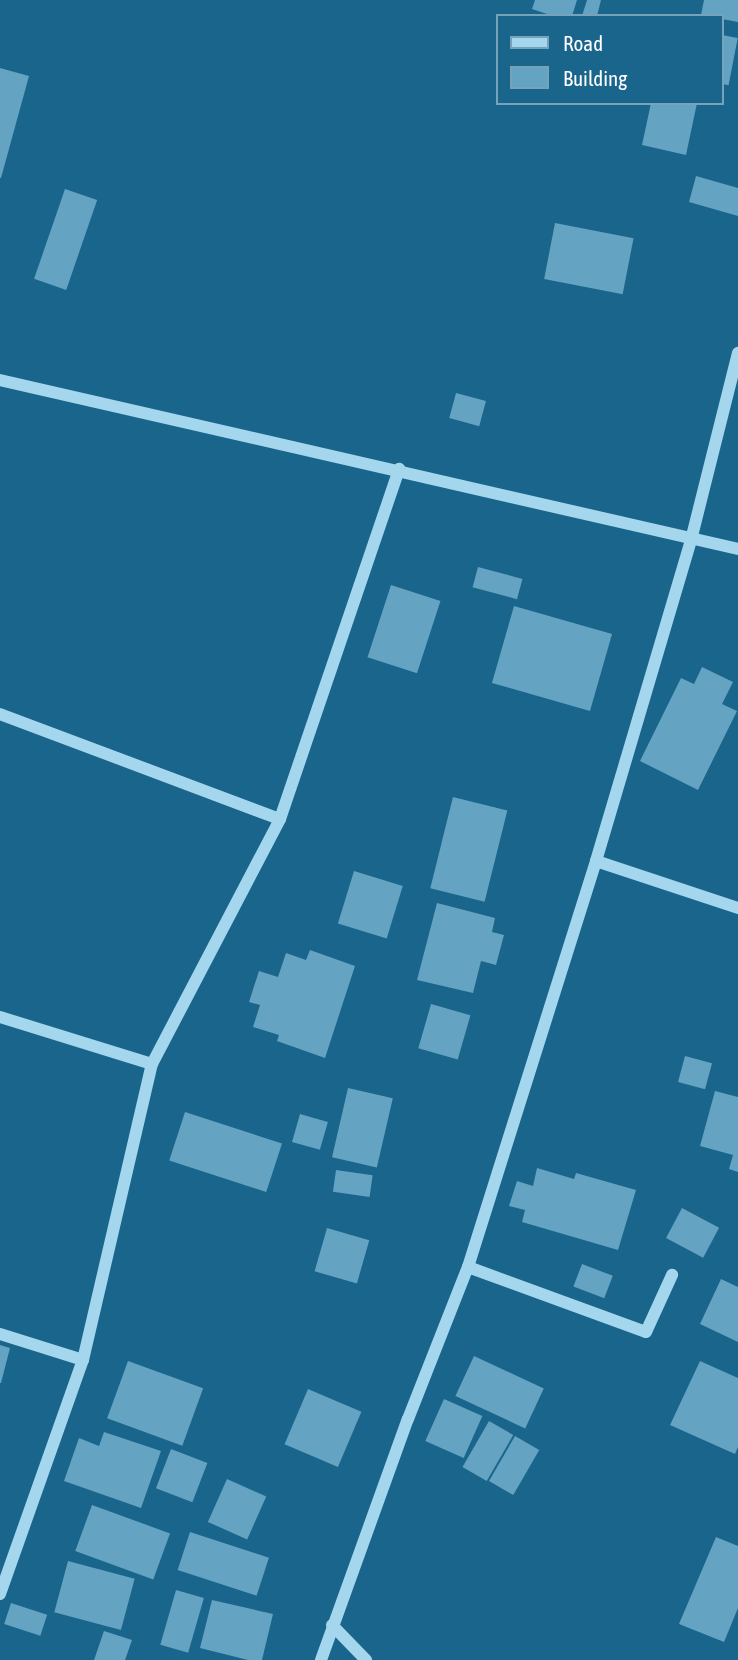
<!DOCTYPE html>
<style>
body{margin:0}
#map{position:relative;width:738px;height:1660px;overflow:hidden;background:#1a658b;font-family:"Asap Condensed",sans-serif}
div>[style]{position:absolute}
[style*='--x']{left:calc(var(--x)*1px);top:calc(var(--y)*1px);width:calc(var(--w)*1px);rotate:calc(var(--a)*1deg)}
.building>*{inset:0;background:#64a3c1;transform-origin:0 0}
.minor>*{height:12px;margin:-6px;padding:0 6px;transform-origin:6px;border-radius:6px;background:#a4d6ed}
span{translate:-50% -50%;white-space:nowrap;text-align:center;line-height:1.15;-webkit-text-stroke:7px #1a658b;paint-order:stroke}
.legend{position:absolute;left:496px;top:14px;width:228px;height:91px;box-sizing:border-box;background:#1a658b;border:2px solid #76a3b9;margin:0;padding:9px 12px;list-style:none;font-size:21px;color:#fff}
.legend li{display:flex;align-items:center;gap:14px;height:35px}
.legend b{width:35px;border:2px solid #76a3b9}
</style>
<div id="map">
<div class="building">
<div style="clip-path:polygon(535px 0,577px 0,572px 16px,553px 16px,532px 9px)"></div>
<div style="clip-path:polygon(587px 0,601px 0,597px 16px,582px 16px)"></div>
<div style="clip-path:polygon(704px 0,738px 0,738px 22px,722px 19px,722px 16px,701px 15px)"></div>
<div style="left:722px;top:35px;width:16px;height:48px;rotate:11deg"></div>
<div style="clip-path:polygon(0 68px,29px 76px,1px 178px,0 178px)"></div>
<div style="clip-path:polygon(651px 103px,697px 103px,686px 155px,642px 145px)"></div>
<div style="clip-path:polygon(696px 176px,738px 188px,738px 216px,689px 202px)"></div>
<div style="left:65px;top:189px;width:34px;height:95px;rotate:19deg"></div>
<div style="left:555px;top:223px;width:80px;height:57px;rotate:11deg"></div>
<div style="left:456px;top:393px;width:31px;height:26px;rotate:15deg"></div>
<div style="left:478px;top:567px;width:46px;height:21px;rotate:15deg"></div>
<div style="left:391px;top:585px;width:52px;height:76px;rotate:18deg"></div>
<div style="left:514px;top:606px;width:102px;height:80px;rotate:16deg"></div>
<div style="clip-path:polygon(702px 667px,733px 682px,722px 704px,737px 711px,698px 790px,640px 761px,681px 678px,694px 684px)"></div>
<div style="left:453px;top:797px;width:56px;height:94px;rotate:14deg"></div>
<div style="left:354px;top:871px;width:51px;height:55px;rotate:17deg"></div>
<div style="clip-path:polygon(437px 903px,495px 918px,492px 932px,504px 935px,496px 965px,481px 961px,473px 993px,417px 980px)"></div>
<div style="clip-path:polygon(310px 950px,355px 966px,325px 1058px,277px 1041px,279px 1035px,253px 1027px,260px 1005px,249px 1002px,259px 971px,278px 977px,286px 953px,306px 960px)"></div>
<div style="left:431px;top:1004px;width:41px;height:46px;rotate:16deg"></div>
<div style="left:685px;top:1056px;width:28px;height:27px;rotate:15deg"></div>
<div style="left:348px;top:1088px;width:46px;height:71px;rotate:13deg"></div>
<div style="clip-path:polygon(715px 1091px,738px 1097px,738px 1172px,729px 1169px,733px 1155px,700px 1146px)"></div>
<div style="left:185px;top:1112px;width:102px;height:51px;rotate:18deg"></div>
<div style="left:300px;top:1114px;width:29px;height:29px;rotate:16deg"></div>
<div style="clip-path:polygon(537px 1168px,574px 1179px,576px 1173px,636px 1190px,618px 1250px,522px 1222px,525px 1210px,509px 1206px,517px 1181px,533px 1186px)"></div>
<div style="left:336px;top:1170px;width:37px;height:22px;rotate:8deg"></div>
<div style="left:682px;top:1208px;width:42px;height:34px;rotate:28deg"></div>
<div style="left:327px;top:1228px;width:44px;height:45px;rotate:16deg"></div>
<div style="left:582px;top:1264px;width:33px;height:24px;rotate:21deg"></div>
<div style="clip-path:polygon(721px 1279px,738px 1287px,738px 1342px,700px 1324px)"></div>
<div style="clip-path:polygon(0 1345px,10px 1348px,1px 1383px,0 1383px)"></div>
<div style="left:474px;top:1356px;width:77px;height:44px;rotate:25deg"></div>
<div style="left:128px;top:1361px;width:80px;height:61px;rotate:20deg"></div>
<div style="clip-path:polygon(700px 1361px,738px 1378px,738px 1447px,735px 1454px,670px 1425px)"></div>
<div style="left:308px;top:1389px;width:58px;height:60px;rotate:23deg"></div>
<div style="left:444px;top:1399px;width:42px;height:46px;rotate:24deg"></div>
<div style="left:489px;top:1421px;width:28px;height:53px;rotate:30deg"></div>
<div style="clip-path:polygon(104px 1432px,161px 1451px,141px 1508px,64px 1481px,79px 1438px,99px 1446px)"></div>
<div style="left:515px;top:1436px;width:28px;height:52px;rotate:30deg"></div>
<div style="left:171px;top:1449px;width:39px;height:42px;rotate:21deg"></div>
<div style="left:227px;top:1479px;width:43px;height:47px;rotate:24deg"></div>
<div style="left:92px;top:1505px;width:83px;height:49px;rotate:20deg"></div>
<div style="left:190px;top:1532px;width:83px;height:40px;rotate:18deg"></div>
<div style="clip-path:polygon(716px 1537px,738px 1546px,738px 1608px,724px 1642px,679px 1624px)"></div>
<div style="left:68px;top:1561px;width:69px;height:53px;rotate:15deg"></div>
<div style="left:176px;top:1590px;width:29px;height:57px;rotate:16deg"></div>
<div style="clip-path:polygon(212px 1600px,273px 1614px,262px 1660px,248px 1660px,200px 1648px)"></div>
<div style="left:11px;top:1603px;width:38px;height:22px;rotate:18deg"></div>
<div style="clip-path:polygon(104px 1631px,132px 1640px,125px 1660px,94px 1660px)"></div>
</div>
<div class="minor">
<div style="--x:0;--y:380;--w:757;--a:12.9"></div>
<div style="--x:0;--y:714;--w:299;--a:20.6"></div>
<div style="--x:596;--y:861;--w:150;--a:18.3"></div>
<div style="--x:0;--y:1017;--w:159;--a:17.2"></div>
<div style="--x:468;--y:1267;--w:189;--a:20.1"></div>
<div style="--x:646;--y:1332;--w:63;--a:-65.5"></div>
<div style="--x:0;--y:1334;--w:87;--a:17.4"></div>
<div style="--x:0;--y:1594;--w:248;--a:-70.5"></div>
<div style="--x:83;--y:1360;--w:304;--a:-76.9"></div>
<div style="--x:152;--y:1064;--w:276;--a:-62.4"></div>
<div style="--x:280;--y:819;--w:370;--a:-71.2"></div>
<div style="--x:332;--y:1625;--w:49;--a:45.8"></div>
<div style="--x:321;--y:1660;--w:256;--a:-70.2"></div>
<div style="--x:408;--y:1419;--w:163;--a:-68.5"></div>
<div style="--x:468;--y:1267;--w:426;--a:-72.5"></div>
<div style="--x:596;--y:861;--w:335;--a:-73.5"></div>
<div style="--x:691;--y:540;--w:193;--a:-75.9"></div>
</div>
<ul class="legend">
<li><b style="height:9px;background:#a4d6ed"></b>Road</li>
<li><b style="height:19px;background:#64a3c1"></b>Building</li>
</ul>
</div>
